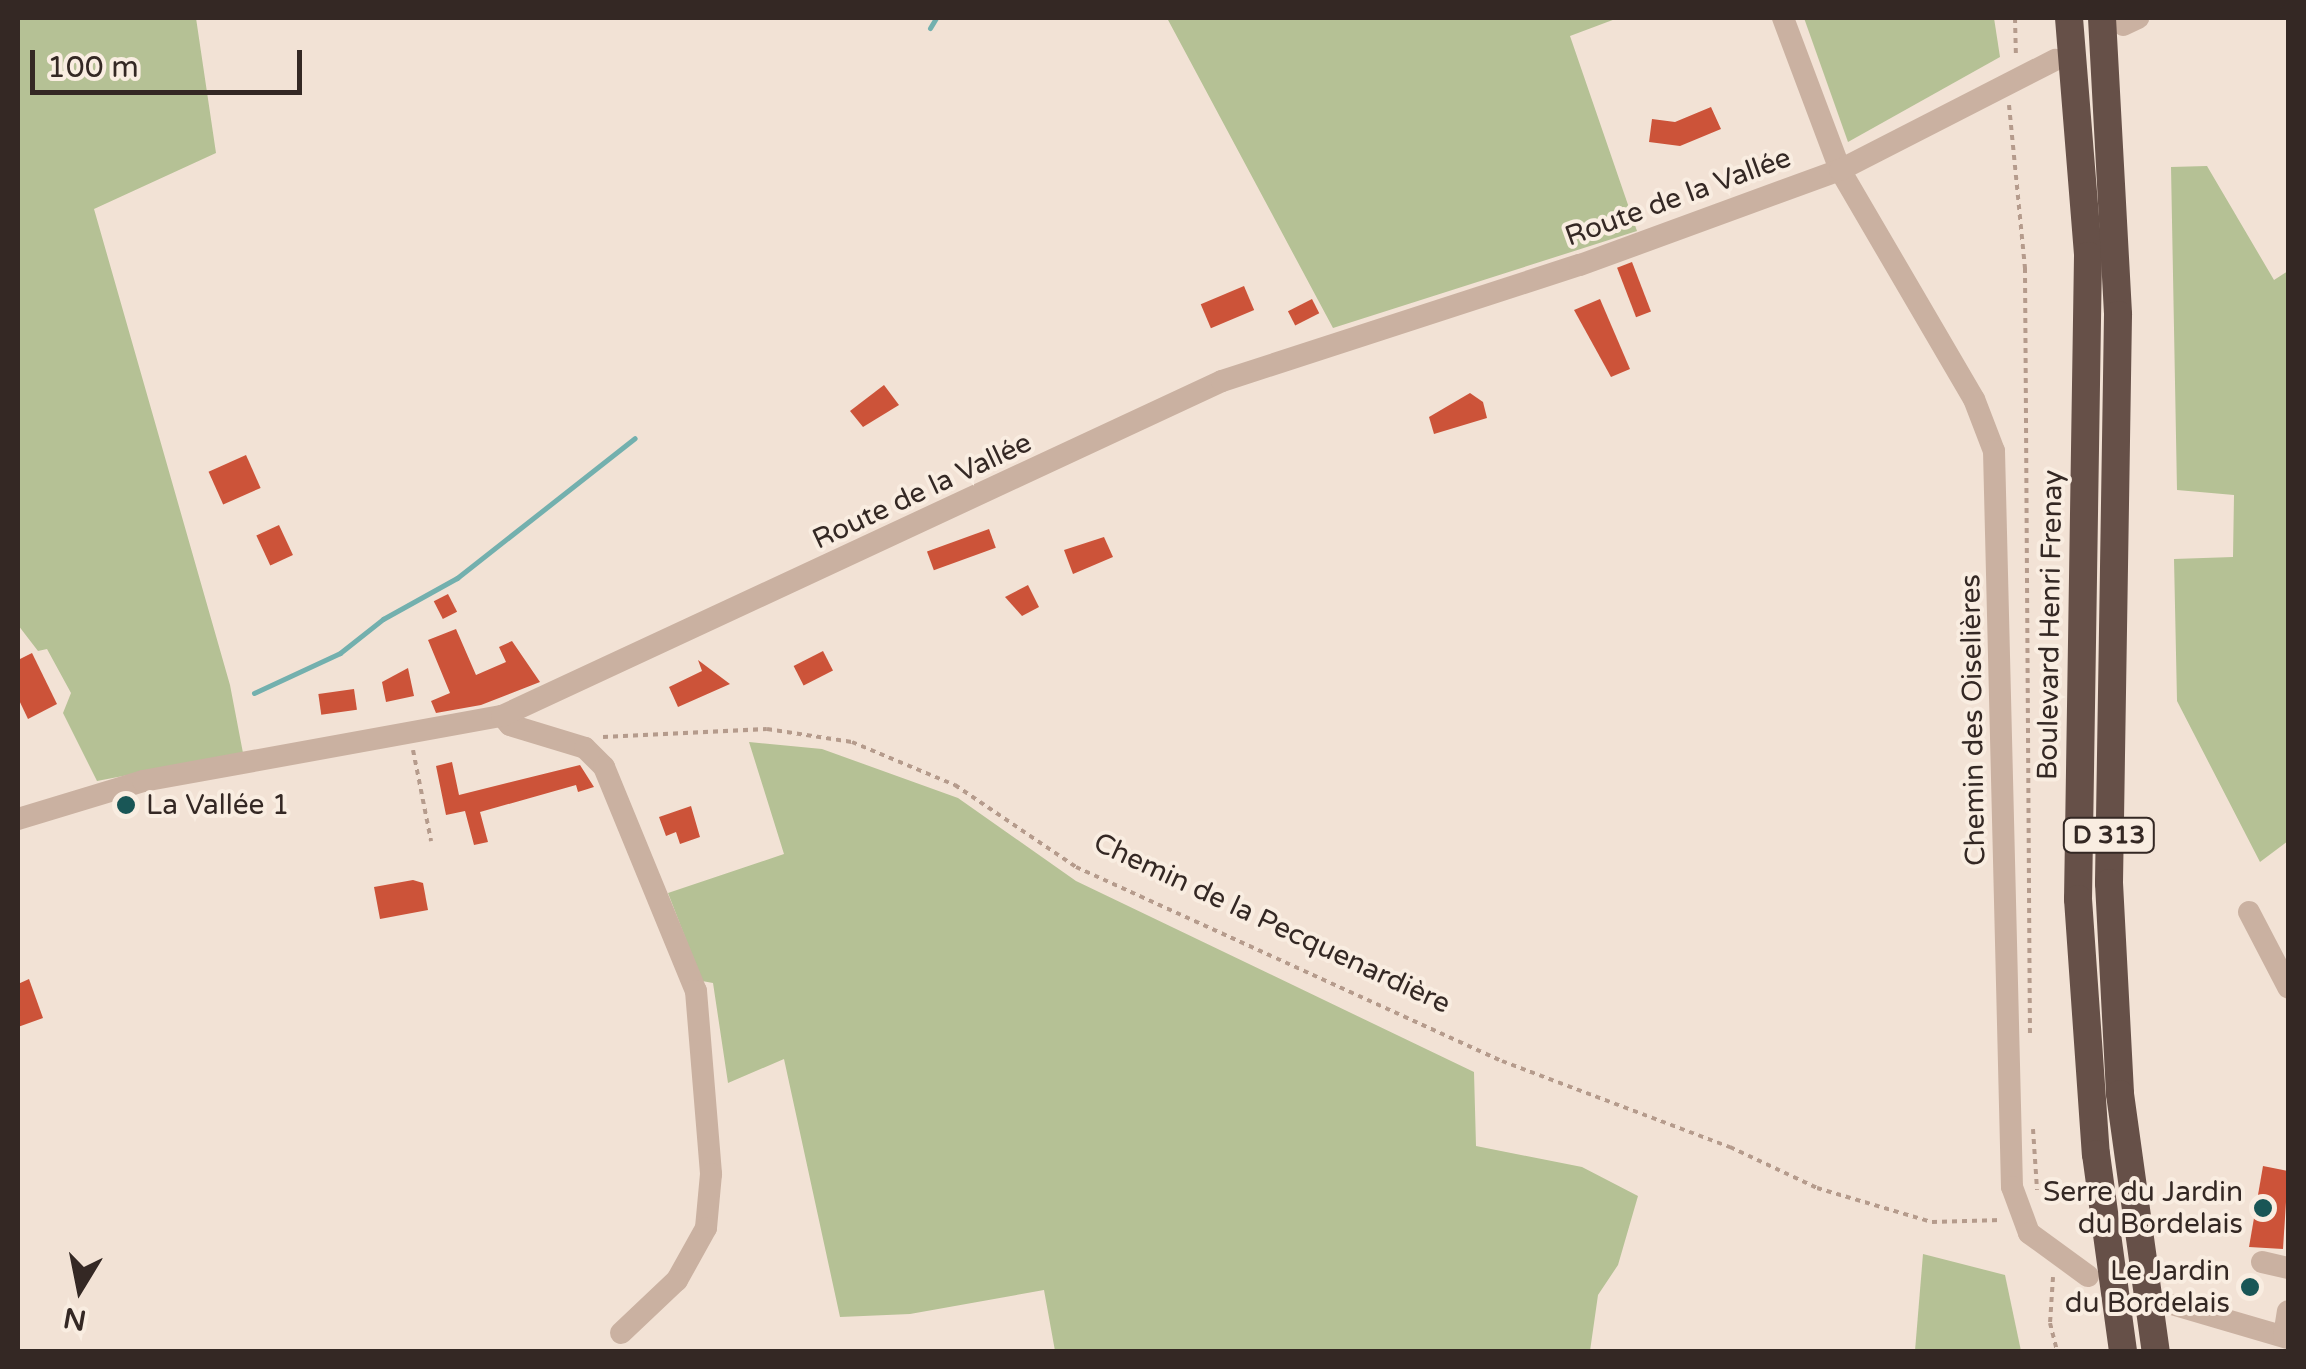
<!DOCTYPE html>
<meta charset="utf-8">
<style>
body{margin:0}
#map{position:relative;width:2306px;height:1369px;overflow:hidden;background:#f2e2d5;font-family:"Varela Round",sans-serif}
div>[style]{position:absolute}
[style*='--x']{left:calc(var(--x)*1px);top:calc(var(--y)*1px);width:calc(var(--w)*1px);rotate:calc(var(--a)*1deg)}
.green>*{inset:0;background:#b5c195}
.stream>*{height:5px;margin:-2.5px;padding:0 2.5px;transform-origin:2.5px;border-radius:2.5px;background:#73b0ae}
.building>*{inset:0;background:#cc5339;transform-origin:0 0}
.path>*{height:4px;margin-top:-2px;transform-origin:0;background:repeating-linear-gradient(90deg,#b59b8c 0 5px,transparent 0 10px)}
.minor>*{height:22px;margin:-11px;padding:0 11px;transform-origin:11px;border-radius:11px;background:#cab1a1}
.trunk>*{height:28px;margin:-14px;padding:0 14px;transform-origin:14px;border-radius:14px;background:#665048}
.dots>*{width:28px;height:28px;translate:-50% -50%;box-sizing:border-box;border:5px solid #f9ede1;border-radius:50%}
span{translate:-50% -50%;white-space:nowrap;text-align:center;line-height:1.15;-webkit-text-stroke:8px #f9ede1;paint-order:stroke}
.shield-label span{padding:2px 8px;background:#f9ede1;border:2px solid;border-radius:8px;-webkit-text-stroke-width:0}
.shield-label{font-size:25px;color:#342824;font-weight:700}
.street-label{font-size:28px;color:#342824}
.poi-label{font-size:28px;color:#342824}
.left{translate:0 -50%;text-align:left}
.right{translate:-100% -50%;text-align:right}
.frame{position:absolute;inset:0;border:20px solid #342824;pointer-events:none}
.north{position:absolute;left:30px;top:1239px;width:100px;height:100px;-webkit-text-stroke:8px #f9ede1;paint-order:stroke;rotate:190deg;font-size:28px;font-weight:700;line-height:40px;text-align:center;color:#342824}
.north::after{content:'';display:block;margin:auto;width:35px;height:45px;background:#342824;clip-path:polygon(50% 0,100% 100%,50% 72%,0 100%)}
.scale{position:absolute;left:30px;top:50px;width:272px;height:45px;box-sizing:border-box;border:5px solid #342824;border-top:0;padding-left:12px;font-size:30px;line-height:35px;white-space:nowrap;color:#342824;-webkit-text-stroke:8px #f9ede1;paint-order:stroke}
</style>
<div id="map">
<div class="green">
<div style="clip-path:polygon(18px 18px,196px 18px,216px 153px,94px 209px,230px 685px,243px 753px,97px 781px,63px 713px,71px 693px,47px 649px,38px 651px,18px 625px)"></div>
<div style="clip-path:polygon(1167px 18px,1618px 18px,1570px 36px,1637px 231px,1333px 328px)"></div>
<div style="clip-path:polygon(1804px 18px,1994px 18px,2000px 57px,1848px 142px)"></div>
<div style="clip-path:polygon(2207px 166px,2274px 280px,2288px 271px,2288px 841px,2260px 862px,2177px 701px,2174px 559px,2233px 557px,2234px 495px,2177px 490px,2171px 167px)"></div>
<div style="clip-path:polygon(749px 742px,822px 749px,958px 798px,1076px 881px,1474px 1072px,1476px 1146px,1582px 1167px,1638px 1196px,1618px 1265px,1598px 1295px,1590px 1351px,1055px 1351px,1044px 1290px,910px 1314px,840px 1317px,784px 1059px,728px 1083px,713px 983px,702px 981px,668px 893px,784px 854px)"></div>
<div style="clip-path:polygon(1923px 1254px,2005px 1275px,2021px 1351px,1915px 1351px)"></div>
</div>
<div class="stream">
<div style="--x:930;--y:28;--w:12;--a:-59"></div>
<div style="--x:254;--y:693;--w:95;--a:-24.9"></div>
<div style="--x:340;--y:653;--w:55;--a:-38.3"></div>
<div style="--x:383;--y:619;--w:85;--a:-29"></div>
<div style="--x:457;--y:578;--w:226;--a:-38.2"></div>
</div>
<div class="building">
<div style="clip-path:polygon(1711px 107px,1721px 129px,1680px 146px,1649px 142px,1652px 119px,1675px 122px)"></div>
<div style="left:1632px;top:262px;width:53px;height:16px;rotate:69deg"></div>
<div style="left:1244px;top:286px;width:26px;height:47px;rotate:67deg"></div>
<div style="left:1312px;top:299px;width:16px;height:27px;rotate:63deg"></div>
<div style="clip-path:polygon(1600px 299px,1630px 369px,1611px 377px,1574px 310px)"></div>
<div style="clip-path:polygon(884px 385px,899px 405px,863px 427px,850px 411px)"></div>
<div style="clip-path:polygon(1470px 393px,1483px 402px,1487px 418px,1434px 434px,1429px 417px)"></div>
<div style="left:246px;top:455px;width:36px;height:41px;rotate:66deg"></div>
<div style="left:279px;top:525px;width:33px;height:25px;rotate:65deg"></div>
<div style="left:989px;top:529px;width:20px;height:66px;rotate:70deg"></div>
<div style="clip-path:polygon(1104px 537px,1113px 557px,1073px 574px,1064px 550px)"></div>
<div style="clip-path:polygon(1028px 585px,1039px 607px,1022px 616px,1005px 597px)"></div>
<div style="left:448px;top:594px;width:20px;height:16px;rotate:63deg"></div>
<div style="clip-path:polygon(456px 629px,476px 675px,506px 662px,499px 647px,512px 641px,540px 682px,481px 705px,436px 713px,431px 701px,450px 693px,428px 640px)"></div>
<div style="left:823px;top:651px;width:22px;height:33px;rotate:63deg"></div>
<div style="clip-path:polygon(32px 653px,57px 704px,28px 719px,18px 698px,18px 660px)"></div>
<div style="clip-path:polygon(698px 660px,730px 684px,678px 707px,669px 687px,702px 671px)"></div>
<div style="clip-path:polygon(408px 668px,414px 696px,386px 702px,382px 682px)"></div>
<div style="left:354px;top:689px;width:21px;height:36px;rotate:82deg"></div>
<div style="clip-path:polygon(452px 762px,459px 795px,580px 765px,594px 787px,578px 792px,576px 785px,480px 812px,488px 842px,474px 845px,465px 811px,446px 815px,436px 766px)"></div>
<div style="clip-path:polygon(691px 806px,700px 837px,680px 844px,676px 832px,666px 836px,659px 817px)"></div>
<div style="clip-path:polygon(413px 880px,423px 883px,428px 910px,380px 919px,374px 887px)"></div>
<div style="clip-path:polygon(29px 979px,43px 1018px,18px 1027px,18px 984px)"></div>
<div style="clip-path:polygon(2263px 1166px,2288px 1171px,2283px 1249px,2249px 1247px)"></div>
</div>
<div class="path">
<div style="--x:2015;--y:18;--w:40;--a:88.6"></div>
<div style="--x:2009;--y:105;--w:164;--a:84.4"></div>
<div style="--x:2025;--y:268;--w:767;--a:89.63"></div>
<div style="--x:603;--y:737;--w:164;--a:-2.8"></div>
<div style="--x:767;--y:729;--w:86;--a:8.7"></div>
<div style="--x:852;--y:742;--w:112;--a:22.7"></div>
<div style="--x:955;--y:785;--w:146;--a:34.1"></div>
<div style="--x:1076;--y:867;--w:468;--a:24.5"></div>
<div style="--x:1502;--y:1061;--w:244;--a:20.7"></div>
<div style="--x:1730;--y:1147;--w:96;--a:25.2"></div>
<div style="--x:1817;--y:1188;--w:120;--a:16.5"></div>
<div style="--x:1932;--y:1222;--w:69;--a:-1.7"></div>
<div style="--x:413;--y:750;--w:93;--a:78.8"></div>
<div style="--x:2033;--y:1129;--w:61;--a:86.2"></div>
<div style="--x:2053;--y:1277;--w:46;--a:93.7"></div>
<div style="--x:2050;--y:1323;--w:30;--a:76"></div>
</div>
<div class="minor">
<div style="--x:1783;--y:18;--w:162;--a:69.4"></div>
<div style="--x:1840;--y:170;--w:265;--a:59.7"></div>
<div style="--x:1974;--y:399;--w:56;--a:69"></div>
<div style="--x:1994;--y:451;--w:736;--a:88.6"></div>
<div style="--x:2012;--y:1187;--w:49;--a:69.7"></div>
<div style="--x:2029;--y:1233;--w:73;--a:36.1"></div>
<div style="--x:2123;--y:25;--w:17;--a:-25"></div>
<div style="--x:502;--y:716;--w:12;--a:48"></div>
<div style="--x:510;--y:725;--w:78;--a:17"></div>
<div style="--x:585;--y:748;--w:27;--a:45"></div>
<div style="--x:604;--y:767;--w:242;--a:67.7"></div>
<div style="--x:696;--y:991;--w:184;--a:85.3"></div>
<div style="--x:711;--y:1174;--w:54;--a:95.3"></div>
<div style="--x:706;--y:1228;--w:60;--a:119.1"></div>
<div style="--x:677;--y:1280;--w:77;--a:136.6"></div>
<div style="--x:18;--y:819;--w:131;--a:-16.9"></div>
<div style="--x:143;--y:781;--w:365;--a:-10.3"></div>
<div style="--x:502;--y:716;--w:794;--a:-24.95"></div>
<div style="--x:1222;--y:381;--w:376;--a:-18"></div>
<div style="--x:1580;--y:265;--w:277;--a:-20.1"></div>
<div style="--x:1840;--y:170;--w:242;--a:-27.1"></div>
<div style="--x:2249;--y:912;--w:85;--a:62.5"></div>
<div style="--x:2262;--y:1262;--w:27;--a:13"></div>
<div style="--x:2175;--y:1305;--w:118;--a:16.3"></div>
<div style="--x:2284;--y:1336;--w:25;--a:-81"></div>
</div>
<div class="trunk">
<div style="--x:2069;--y:18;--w:239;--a:85.4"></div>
<div style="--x:2088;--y:256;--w:643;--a:90.89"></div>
<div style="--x:2078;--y:899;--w:256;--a:86"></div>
<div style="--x:2096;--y:1154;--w:200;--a:82.2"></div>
<div style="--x:2102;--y:18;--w:297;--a:86.9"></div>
<div style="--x:2118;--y:315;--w:568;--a:90.91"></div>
<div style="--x:2109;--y:883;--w:211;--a:87"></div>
<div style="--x:2120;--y:1094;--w:260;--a:82.1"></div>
</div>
<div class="dots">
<div style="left:126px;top:805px;background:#195656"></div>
<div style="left:2263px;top:1208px;background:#195656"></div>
<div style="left:2250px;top:1287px;background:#195656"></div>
</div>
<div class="shield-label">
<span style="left:2109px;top:835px">D 313</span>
</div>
<div class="street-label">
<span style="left:1678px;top:197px;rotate:-20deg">Route de la Vallée</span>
<span style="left:922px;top:491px;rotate:-25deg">Route de la Vallée</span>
<span style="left:2050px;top:625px;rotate:-89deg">Boulevard Henri Frenay</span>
<span style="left:1973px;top:720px;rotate:-91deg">Chemin des Oiselières</span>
<span style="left:1272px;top:923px;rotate:25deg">Chemin de la Pecquenardière</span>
</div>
<div class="poi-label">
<span class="left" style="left:146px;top:805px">La Vallée 1</span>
<span class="right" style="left:2243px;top:1208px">Serre du Jardin<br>du Bordelais</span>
<span class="right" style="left:2230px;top:1287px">Le Jardin<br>du Bordelais</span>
</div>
<div class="frame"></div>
<div class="north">N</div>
<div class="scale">100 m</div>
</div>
